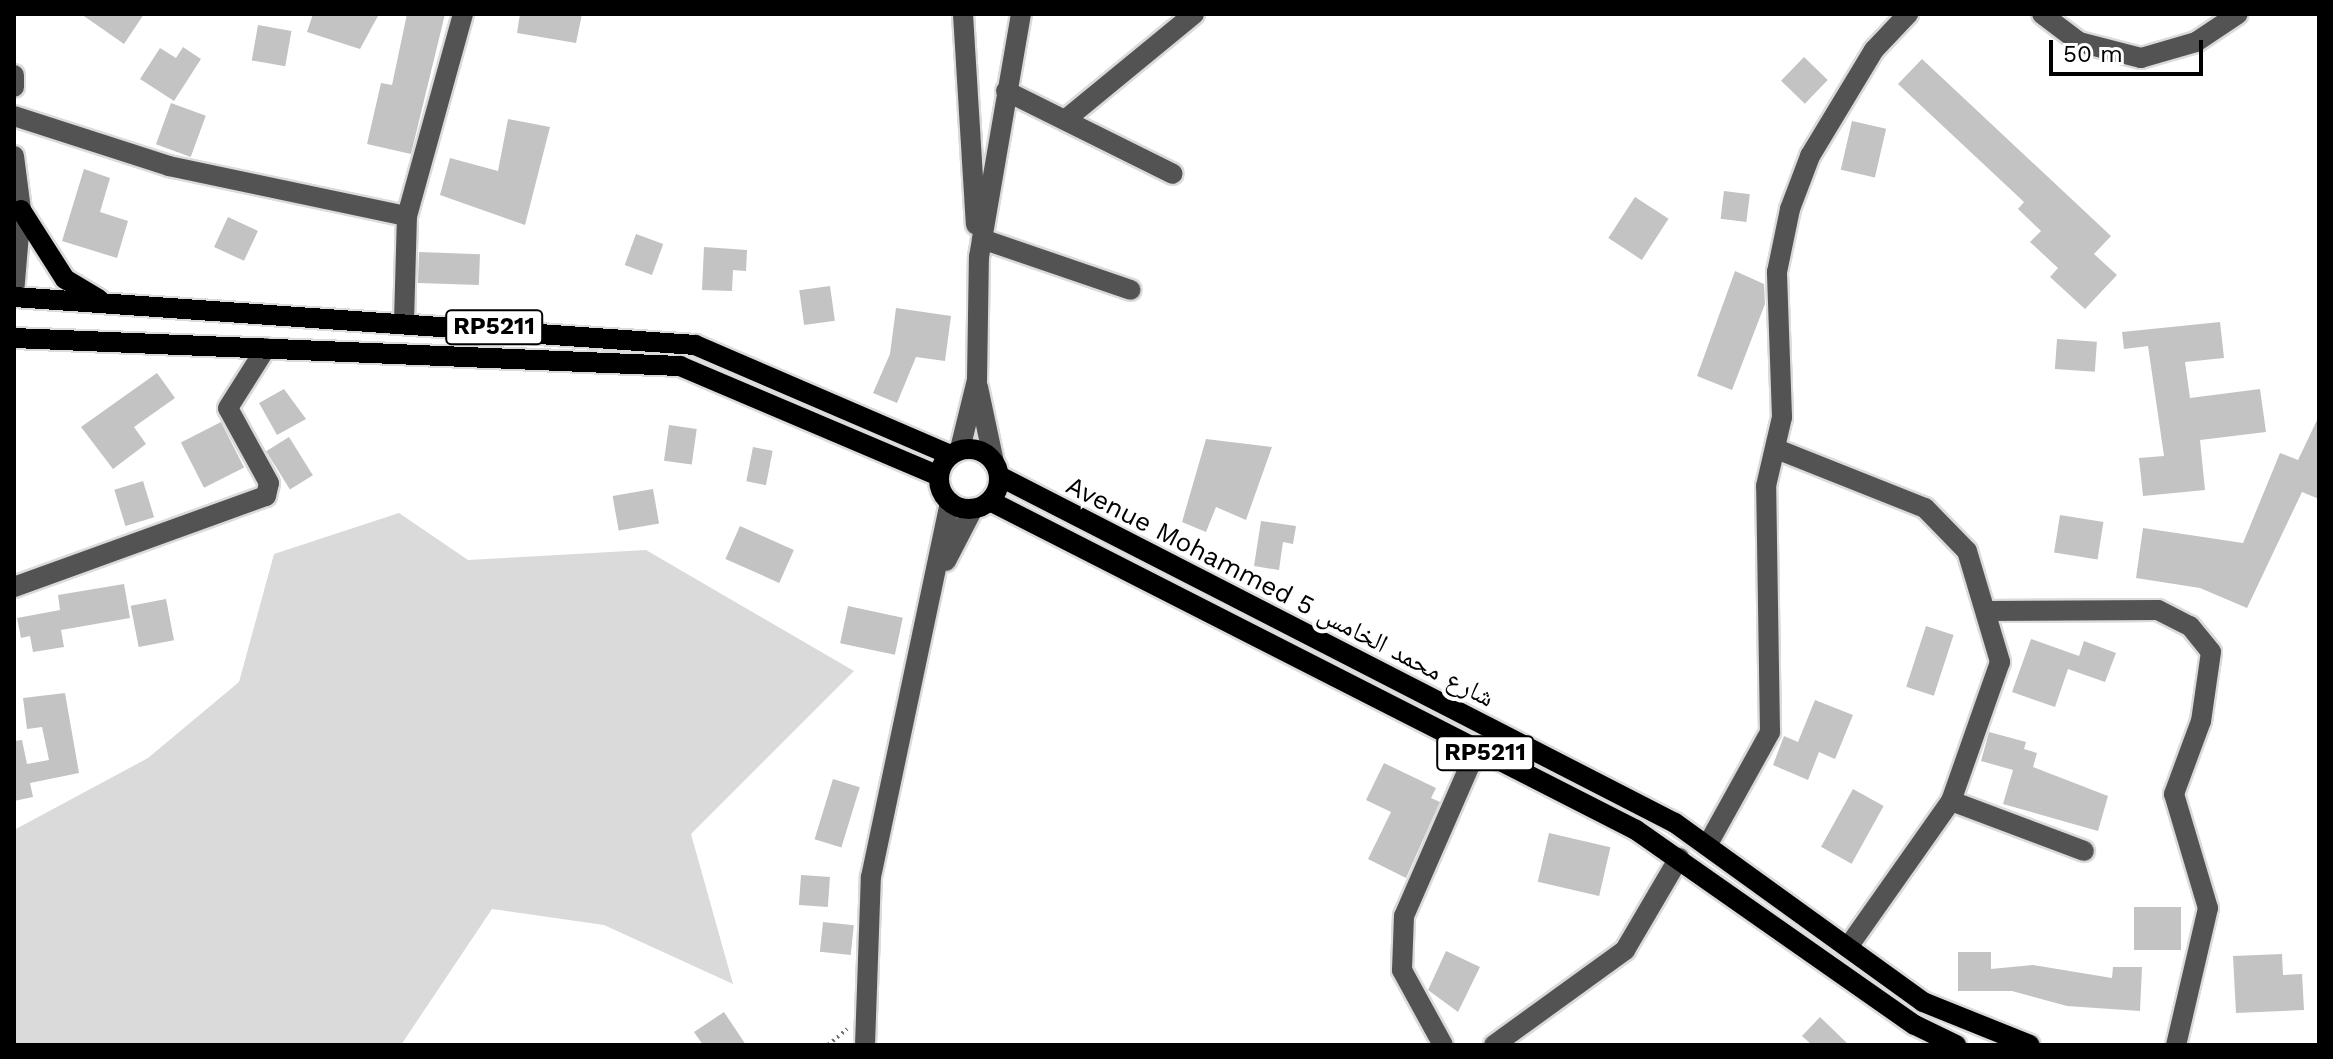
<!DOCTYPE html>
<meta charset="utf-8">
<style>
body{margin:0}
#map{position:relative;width:2333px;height:1059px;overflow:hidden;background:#fff;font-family:"Work Sans","Noto Naskh Arabic",sans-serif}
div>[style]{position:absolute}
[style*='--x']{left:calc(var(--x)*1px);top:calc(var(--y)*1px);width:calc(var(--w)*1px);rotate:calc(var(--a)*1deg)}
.green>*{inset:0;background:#dadada}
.building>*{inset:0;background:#c3c3c3;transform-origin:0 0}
.path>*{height:4px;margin-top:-2px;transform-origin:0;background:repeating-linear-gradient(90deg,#757575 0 2px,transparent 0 6px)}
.roads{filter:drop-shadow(2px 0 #dbdbdb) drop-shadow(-2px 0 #dbdbdb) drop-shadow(0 2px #dbdbdb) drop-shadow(0 -2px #dbdbdb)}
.minor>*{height:20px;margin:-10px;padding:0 10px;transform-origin:10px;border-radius:10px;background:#535353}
.major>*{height:20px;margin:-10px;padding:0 10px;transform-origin:10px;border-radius:10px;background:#000}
.major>.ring{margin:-10px;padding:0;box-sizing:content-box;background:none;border:20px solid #000;border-radius:50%}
span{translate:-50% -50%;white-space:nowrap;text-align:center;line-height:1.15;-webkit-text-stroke:8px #fff;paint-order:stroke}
.shield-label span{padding:2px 6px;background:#fff;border:2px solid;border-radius:6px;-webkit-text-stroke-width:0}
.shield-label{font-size:24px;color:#000;font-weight:700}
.street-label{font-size:26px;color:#000}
.frame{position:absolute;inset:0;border:16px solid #000;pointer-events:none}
.scale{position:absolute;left:2049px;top:40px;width:154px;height:36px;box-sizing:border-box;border:4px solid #000;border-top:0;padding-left:10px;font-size:24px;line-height:28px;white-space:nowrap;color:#000;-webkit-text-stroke:6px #fff;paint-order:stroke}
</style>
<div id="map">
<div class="green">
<div style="clip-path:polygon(399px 513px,468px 560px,646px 550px,854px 671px,691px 834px,733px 984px,604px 925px,492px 909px,401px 1045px,14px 1045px,14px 830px,148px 758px,239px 682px,274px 554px)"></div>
</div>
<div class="building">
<div style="clip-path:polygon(81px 14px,144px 14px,124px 44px)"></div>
<div style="clip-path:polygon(313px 14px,379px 14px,360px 49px,307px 32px)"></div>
<div style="clip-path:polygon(407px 14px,445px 14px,411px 154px,367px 144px,381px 83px,392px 85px)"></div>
<div style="clip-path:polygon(520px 14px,582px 14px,576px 43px,517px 33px)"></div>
<div style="left:258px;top:25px;width:34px;height:36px;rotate:10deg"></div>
<div style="clip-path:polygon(183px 47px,201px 59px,174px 101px,140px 79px,160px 48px,176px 58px)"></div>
<div style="left:1804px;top:57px;width:33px;height:33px;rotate:44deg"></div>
<div style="clip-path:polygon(1922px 59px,2111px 236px,2094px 254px,2117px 275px,2085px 309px,2050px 277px,2058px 268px,2030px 242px,2041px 231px,2018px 209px,2024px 202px,1898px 84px)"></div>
<div style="left:171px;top:103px;width:37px;height:44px;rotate:20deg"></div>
<div style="clip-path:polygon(508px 119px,550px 127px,525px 225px,440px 195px,450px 158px,498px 171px)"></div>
<div style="left:1852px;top:121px;width:35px;height:50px;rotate:13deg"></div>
<div style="clip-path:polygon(84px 169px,110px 178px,100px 212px,128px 221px,117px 258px,62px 241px)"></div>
<div style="left:1724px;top:191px;width:26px;height:28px;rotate:7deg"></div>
<div style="left:1635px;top:197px;width:40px;height:49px;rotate:33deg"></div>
<div style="left:228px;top:217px;width:33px;height:33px;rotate:25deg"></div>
<div style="left:636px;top:234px;width:29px;height:33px;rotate:20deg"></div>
<div style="clip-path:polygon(704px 247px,747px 250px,746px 271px,733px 270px,732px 291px,702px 290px)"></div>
<div style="left:419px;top:252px;width:61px;height:31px;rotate:2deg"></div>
<div style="clip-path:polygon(1735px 271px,1764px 284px,1765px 304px,1732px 390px,1697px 376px)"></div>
<div style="left:830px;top:286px;width:35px;height:31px;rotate:82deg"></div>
<div style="clip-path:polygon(896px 308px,951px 316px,945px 361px,916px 357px,897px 403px,873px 393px,890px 354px)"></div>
<div style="clip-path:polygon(2220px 322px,2224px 358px,2185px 362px,2190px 398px,2260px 389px,2266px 432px,2200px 440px,2205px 490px,2143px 496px,2139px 458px,2164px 456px,2148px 346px,2124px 349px,2122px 332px)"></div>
<div style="left:2057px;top:339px;width:40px;height:30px;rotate:4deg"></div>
<div style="clip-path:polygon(157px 373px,175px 398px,134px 427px,146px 444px,113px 469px,81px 427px)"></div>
<div style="clip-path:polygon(284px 389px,306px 419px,277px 435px,259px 403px)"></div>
<div style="clip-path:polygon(2319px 416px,2319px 499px,2302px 492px,2247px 608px,2200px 588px,2136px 578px,2143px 528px,2243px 543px,2280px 453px,2298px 460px)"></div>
<div style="left:221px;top:422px;width:51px;height:45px;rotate:63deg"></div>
<div style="left:669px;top:425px;width:28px;height:36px;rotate:8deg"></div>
<div style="left:289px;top:437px;width:45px;height:27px;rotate:58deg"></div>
<div style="clip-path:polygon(1206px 439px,1272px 447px,1246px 520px,1216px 507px,1206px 532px,1182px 522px)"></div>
<div style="left:753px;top:447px;width:20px;height:35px;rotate:11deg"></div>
<div style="left:143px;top:481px;width:38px;height:30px;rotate:73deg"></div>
<div style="left:653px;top:489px;width:35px;height:41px;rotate:80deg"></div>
<div style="left:2060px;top:515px;width:44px;height:38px;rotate:9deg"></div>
<div style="clip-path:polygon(1261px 521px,1296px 526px,1293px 544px,1283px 542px,1279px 570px,1254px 566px)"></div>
<div style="left:740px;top:526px;width:59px;height:36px;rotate:24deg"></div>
<div style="clip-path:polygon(124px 584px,130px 618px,61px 630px,64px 647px,33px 652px,30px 636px,21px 638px,17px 618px,60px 610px,58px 595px)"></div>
<div style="left:166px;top:599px;width:42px;height:36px;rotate:79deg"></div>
<div style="left:848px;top:606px;width:56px;height:38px;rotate:12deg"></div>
<div style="left:1926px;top:626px;width:29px;height:64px;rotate:18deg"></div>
<div style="clip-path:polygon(2031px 639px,2079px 656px,2084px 641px,2116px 653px,2105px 682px,2068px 669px,2055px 707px,2012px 692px)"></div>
<div style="clip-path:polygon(65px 693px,79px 773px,30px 783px,33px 797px,14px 801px,14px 741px,22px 740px,27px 764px,49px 760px,42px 727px,27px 729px,23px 698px)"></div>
<div style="clip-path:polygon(1815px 700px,1853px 715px,1835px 759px,1819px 752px,1808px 780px,1773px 765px,1784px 736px,1798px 742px)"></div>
<div style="clip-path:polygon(1989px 732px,2026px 742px,2024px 749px,2037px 753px,2033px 767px,2108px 796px,2098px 831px,2003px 804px,2013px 770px,1981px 761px)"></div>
<div style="clip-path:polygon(1384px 763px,1436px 788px,1431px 798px,1440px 802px,1406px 878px,1368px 859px,1391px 812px,1366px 800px)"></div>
<div style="left:833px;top:779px;width:28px;height:63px;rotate:17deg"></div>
<div style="left:1853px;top:789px;width:35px;height:66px;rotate:29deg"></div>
<div style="left:1549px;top:833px;width:63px;height:50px;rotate:13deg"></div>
<div style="left:801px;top:875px;width:29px;height:30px;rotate:4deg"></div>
<div style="left:2134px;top:907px;width:47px;height:43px"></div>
<div style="left:823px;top:922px;width:31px;height:30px;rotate:6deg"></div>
<div style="clip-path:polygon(1446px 951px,1480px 967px,1458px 1012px,1428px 990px)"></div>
<div style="clip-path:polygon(1958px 952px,1991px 952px,1991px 969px,2033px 965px,2112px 978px,2113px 967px,2142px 967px,2140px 1011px,2067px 1006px,2012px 991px,1958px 991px)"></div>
<div style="clip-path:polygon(2282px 954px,2283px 975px,2302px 974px,2304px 1010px,2236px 1013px,2233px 956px)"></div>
<div style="clip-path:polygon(724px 1012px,746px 1045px,703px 1045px,694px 1032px)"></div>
<div style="clip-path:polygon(1820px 1017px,1849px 1045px,1812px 1045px,1802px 1036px)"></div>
</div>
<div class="path">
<div style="--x:828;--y:1045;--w:25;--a:-40"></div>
</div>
<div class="roads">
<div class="minor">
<div style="--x:963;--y:14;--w:211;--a:86.5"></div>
<div style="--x:2042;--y:14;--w:46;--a:37.1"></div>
<div style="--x:2079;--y:42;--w:64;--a:14.5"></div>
<div style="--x:2141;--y:58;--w:57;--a:-16.2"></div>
<div style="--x:2196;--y:42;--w:50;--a:-33.7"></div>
<div style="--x:14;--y:75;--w:12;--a:90"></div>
<div style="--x:1006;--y:91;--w:186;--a:26.4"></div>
<div style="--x:14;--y:116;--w:163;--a:17.9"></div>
<div style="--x:169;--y:166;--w:243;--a:11.9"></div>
<div style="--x:1065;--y:120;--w:167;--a:-39.4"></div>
<div style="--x:14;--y:156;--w:54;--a:82.6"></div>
<div style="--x:21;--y:210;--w:84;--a:94.8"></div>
<div style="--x:982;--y:239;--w:157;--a:18.9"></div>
<div style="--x:404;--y:322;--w:106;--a:-88.4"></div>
<div style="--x:407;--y:216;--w:210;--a:-74.5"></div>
<div style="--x:978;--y:387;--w:77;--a:78"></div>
<div style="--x:960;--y:449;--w:71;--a:-76.2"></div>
<div style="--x:977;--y:380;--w:123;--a:-89.1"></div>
<div style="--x:979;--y:257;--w:247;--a:-80.2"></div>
<div style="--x:1779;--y:450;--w:157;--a:21.7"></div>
<div style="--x:1925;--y:508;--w:60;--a:45.7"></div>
<div style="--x:1967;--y:551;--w:116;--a:73.4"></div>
<div style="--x:2000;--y:662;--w:147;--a:109.4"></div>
<div style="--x:946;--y:561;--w:59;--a:-62.6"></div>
<div style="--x:14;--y:587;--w:268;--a:-19.9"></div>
<div style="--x:266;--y:496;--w:13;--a:-77"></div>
<div style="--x:269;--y:483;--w:85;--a:-118.7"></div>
<div style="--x:228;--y:408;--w:71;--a:-57.7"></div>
<div style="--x:1988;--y:611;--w:170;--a:-0.3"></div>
<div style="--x:2158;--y:610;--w:36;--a:27"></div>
<div style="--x:2190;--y:626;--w:33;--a:51"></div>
<div style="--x:2211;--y:652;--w:70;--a:98.2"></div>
<div style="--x:2201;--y:721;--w:78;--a:110.3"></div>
<div style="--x:2174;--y:794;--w:119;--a:73.4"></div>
<div style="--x:2208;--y:908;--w:141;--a:103.1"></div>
<div style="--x:1708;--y:844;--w:128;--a:-61"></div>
<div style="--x:1770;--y:732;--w:246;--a:-90.9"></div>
<div style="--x:1766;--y:486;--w:71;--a:-76.9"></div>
<div style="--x:1782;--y:417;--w:145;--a:-92"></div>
<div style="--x:1777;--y:272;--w:64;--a:-78.3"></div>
<div style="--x:1790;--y:209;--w:57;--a:-69.3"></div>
<div style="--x:1810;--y:156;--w:124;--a:-58.9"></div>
<div style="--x:1874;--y:50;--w:50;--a:-46.6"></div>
<div style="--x:1848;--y:947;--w:179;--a:-54.8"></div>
<div style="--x:1951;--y:801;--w:142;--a:20.6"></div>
<div style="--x:865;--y:1045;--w:168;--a:-88"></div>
<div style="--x:871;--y:877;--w:383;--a:-78.1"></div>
<div style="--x:1443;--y:1045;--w:85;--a:-118.7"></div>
<div style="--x:1402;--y:970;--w:54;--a:-87.9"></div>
<div style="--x:1404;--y:916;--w:182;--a:-66.4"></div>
<div style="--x:1494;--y:1045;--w:162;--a:-35.9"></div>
<div style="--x:1625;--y:950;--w:107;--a:-59.6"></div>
</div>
<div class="major">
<div style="--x:21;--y:210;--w:82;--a:57.5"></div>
<div style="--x:65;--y:279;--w:39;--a:31"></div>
<div style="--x:14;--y:297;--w:683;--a:4.03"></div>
<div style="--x:695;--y:345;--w:278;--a:23.3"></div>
<div style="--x:14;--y:338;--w:667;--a:2.41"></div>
<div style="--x:680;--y:366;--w:281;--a:23"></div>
<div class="ring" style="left:939px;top:449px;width:40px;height:40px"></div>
<div style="--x:999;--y:476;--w:760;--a:27.17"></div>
<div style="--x:1675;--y:823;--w:306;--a:35.8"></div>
<div style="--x:1923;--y:1002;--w:115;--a:21.9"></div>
<div style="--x:990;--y:501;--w:725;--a:26.99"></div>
<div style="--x:1636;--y:830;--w:340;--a:35"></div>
<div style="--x:1915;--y:1025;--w:46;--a:26"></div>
</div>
</div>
<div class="shield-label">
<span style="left:494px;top:327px">RP5211</span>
<span style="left:1485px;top:753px">RP5211</span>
</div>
<div class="street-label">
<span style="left:1280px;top:592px;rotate:27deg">Avenue Mohammed 5 شارع محمد الخامس</span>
</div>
<div class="frame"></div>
<div class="scale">50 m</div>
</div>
